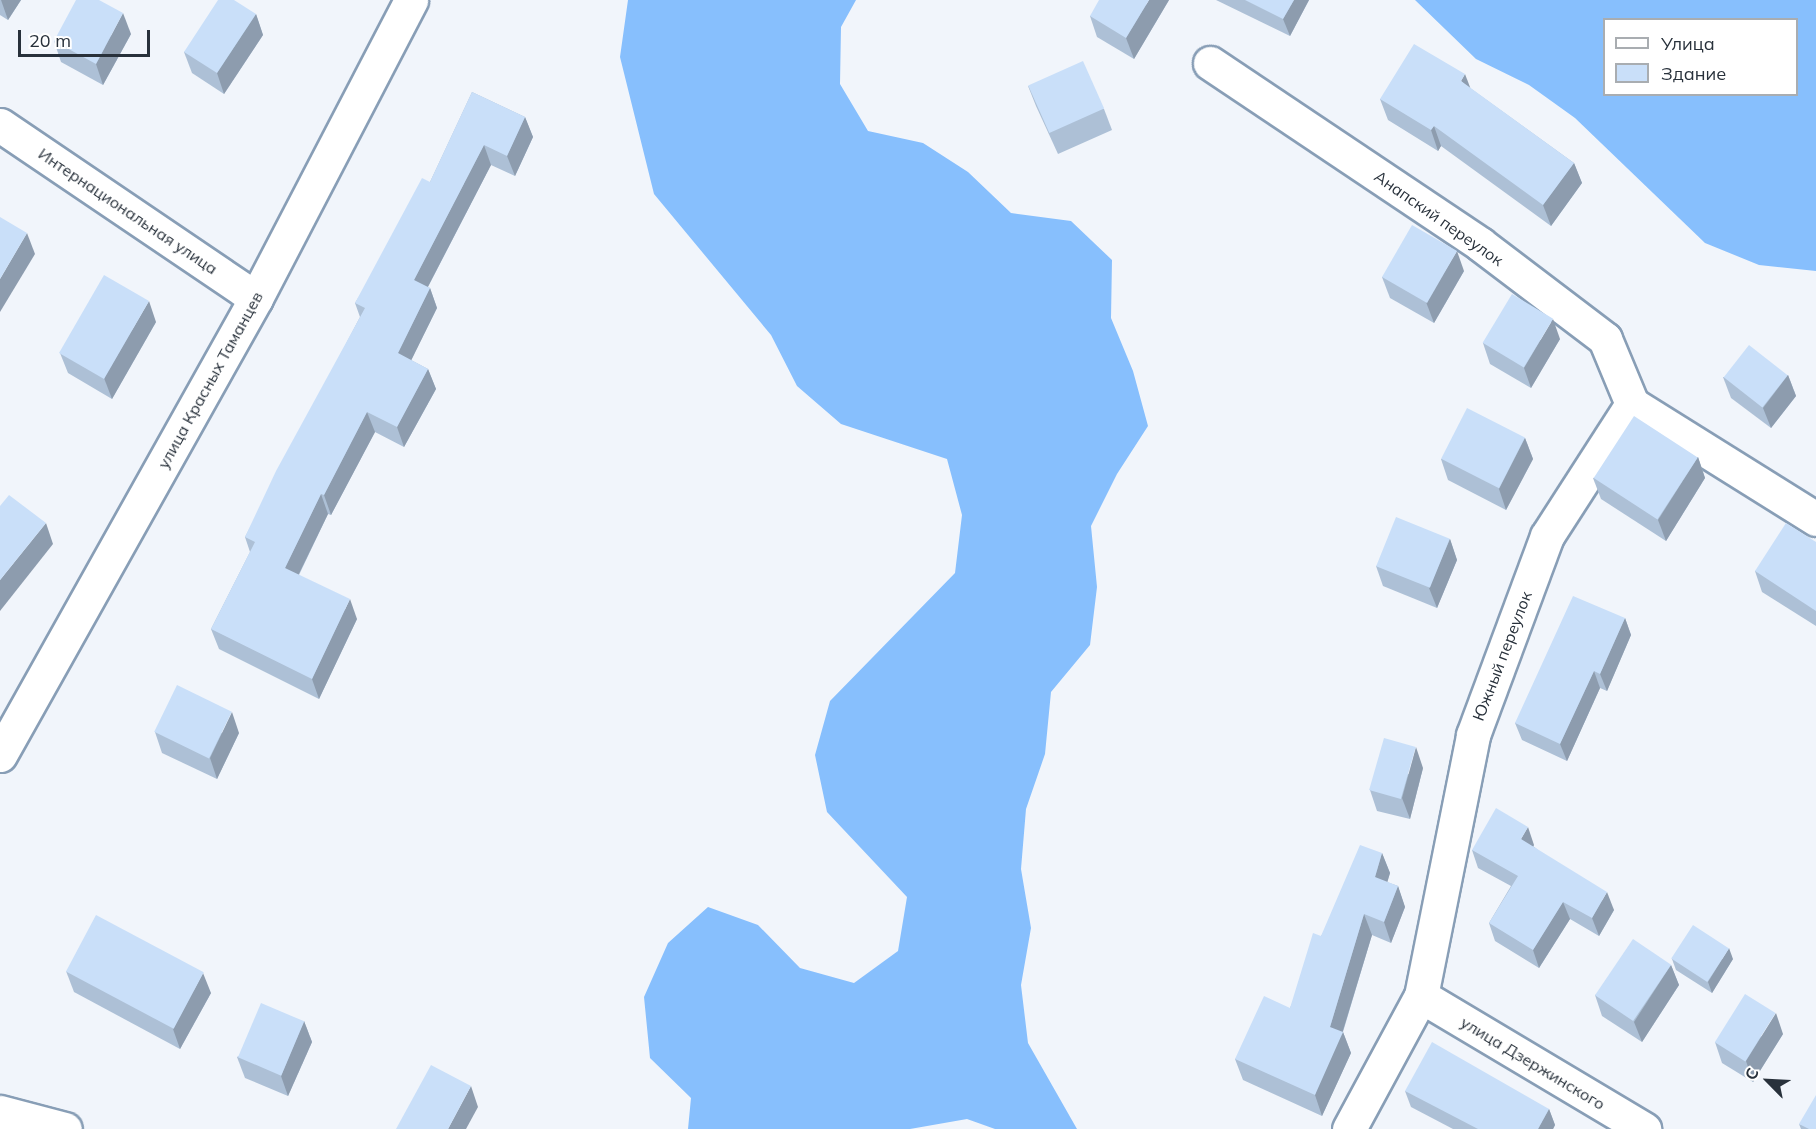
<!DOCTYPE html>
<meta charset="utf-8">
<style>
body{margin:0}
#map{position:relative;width:1816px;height:1129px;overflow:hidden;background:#f1f5fb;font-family:Mulish,sans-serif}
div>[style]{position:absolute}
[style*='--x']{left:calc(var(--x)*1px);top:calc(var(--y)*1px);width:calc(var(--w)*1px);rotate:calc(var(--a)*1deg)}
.forest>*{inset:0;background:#87bffd}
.roads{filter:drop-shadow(2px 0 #889eb6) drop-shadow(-2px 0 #889eb6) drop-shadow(0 2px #889eb6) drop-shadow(0 -2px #889eb6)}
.minor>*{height:33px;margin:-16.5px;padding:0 16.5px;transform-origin:16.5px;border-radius:16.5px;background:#fff}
.wall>*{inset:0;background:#adc0d6}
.shaded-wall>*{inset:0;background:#8d9cae}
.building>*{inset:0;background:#c9dff9;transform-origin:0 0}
span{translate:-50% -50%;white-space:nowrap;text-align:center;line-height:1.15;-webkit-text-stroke:6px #fff;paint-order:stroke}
.street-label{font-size:16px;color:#28313b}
.legend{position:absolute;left:1603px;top:18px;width:195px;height:78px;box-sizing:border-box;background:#fff;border:2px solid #a9adb1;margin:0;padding:8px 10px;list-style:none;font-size:18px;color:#28313b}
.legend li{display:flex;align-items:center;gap:12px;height:30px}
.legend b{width:30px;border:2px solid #a9adb1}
.north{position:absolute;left:1738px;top:1051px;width:60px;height:60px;-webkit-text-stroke:4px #fff;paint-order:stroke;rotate:294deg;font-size:16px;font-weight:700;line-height:24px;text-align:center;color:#28313b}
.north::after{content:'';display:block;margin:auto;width:21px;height:27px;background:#28313b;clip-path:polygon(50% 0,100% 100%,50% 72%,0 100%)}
.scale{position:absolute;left:18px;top:30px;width:132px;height:27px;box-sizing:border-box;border:3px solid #28313b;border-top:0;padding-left:8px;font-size:18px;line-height:21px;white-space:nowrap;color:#28313b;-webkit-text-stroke:4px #fff;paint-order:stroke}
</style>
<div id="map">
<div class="forest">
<div style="clip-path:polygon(628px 0,856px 0,841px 27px,840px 84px,868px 131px,923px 143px,968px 172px,1011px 213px,1071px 221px,1112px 260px,1111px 318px,1133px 371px,1148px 426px,1117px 474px,1091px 526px,1097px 587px,1090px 645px,1051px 692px,1045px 754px,1026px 809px,1021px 869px,1031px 928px,1021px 985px,1028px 1043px,1077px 1129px,995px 1129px,967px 1119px,910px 1129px,688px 1129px,691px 1098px,650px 1058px,644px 997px,668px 943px,708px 907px,758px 925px,800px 968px,854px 983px,898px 951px,907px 897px,827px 812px,815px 755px,830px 701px,955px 573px,962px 515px,947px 459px,841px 424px,797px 386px,771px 335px,654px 194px,620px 57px)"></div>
<div style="clip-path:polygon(evenodd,1415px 0,1816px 0,1816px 271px,1759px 265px,1705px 243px,1575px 118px,1529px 85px,1476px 59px,1415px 0,1604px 20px,1796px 20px,1796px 94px,1604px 94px,1604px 20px)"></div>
</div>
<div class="roads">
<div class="minor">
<div style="--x:1210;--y:63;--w:325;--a:33.8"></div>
<div style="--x:1480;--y:244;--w:157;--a:37.2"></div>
<div style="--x:1605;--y:339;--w:70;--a:67.4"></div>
<div style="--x:0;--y:125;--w:309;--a:34.1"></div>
<div style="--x:1632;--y:404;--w:217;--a:32"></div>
<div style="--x:0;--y:755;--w:524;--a:-60.74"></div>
<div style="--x:256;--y:298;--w:336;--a:-62.5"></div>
<div style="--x:1421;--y:996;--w:260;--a:30.8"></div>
<div style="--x:0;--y:1112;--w:67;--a:14.7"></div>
<div style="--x:1349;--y:1129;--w:151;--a:-61.6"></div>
<div style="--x:1421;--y:996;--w:266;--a:-78.7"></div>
<div style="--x:1473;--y:735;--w:212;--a:-69.6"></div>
<div style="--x:1547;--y:536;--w:157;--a:-57.2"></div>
</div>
</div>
<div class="wall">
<div style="clip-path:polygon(0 0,21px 0,8px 20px,0 15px)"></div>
<div style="clip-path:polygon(1169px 0,1134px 59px,1097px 37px,1090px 16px)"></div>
<div style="clip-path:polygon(1216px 0,1309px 0,1290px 36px)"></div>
<div style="clip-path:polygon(256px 14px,263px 35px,224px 94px,192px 73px,184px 52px)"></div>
<div style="clip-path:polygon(131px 34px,103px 85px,61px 62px,54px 41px)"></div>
<div style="clip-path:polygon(1028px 86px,1104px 109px,1112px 130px,1058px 154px,1036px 106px)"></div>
<div style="clip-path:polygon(1470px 88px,1574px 163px,1582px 183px,1551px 226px,1441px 146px,1438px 151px,1388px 120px,1380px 99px)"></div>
<div style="clip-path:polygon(472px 92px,525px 117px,533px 137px,515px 176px,491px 165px,428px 287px,430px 288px,437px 308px,411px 360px,428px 369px,436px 389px,404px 447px,375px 432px,331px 515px,328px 514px,299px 575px,357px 619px,319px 699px,219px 649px,211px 629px,250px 552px,245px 537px,360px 317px,355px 303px,430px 182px)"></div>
<div style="clip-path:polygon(1464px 271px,1434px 323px,1390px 298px,1382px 277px)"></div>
<div style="clip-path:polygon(156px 322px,112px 399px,68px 373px,60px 353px)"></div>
<div style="clip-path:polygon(1560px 339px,1531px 388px,1490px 364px,1483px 343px)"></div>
<div style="clip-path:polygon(1788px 375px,1796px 396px,1771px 428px,1731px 398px,1723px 377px)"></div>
<div style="clip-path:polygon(1525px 438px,1533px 459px,1506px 510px,1448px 480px,1441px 459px)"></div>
<div style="clip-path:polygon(1698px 457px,1705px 478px,1666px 541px,1601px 499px,1593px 478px)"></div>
<div style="clip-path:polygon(1450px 539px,1457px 560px,1437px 608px,1383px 586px,1376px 566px)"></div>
<div style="clip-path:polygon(1816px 542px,1816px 626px,1762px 592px,1755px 571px)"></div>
<div style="clip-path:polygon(1625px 618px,1631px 635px,1607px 691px,1600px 688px,1567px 761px,1522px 740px,1515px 723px)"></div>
<div style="clip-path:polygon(155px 732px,239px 733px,217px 779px,162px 753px)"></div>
<div style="clip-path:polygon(1423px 768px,1410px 819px,1377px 811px,1370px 790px)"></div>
<div style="clip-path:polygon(1534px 845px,1533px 846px,1614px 910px,1599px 936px,1570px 919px,1539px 968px,1495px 941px,1489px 923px,1511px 886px,1478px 868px,1472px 850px)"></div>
<div style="clip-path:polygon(1382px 853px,1390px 873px,1387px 882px,1398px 886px,1405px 907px,1391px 943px,1372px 935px,1343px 1032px,1351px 1053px,1322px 1116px,1243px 1080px,1235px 1059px,1290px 1008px,1321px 936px)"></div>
<div style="clip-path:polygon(1672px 959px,1733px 959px,1712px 993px,1676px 970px)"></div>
<div style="clip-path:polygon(1671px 965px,1679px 985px,1642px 1042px,1602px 1016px,1595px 995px)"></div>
<div style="clip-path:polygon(66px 971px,211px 993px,180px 1049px,74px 992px)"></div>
<div style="clip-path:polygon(304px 1021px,312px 1042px,288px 1096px,245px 1078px,237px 1057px)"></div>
<div style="clip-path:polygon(1783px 1034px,1753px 1082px,1722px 1063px,1715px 1042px)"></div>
<div style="clip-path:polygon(1405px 1091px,1549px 1109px,1555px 1125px,1553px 1129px,1453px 1129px,1411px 1107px)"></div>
<div style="clip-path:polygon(1799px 1124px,1816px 1129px,1801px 1129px)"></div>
</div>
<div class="shaded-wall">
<div style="clip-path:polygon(1px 0,21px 0,8px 20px)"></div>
<div style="clip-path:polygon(1149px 0,1169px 0,1134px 59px,1126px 38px)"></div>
<div style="clip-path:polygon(1294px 0,1309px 0,1290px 36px,1283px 19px)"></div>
<div style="clip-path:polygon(123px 13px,131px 34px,103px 85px,96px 64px)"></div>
<div style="clip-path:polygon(256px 14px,263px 35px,224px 94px,217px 73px)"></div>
<div style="clip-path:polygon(1465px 74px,1473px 95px,1461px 81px)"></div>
<div style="clip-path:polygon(525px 117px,533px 137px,515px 176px,507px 156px)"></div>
<div style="clip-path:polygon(1434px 126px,1441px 146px,1438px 151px,1431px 130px)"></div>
<div style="clip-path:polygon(484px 145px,491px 165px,421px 300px,414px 280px)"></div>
<div style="clip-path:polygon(1574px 163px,1582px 183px,1551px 226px,1543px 205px)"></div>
<div style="clip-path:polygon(27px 233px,35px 254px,0 312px,0 279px)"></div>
<div style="clip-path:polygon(1457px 251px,1464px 271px,1434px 323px,1426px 302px)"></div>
<div style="clip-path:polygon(430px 288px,437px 308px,405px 373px,398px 353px)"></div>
<div style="clip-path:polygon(149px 301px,156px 322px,112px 399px,104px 378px)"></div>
<div style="clip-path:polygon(1553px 319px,1560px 339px,1531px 388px,1524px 368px)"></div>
<div style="clip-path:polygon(428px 369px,436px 389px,404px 447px,397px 427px)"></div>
<div style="clip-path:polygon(1788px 375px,1796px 396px,1771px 428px,1763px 408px)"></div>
<div style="clip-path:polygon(367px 412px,375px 432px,331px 515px,324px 495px)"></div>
<div style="clip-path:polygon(1525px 438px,1533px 459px,1506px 510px,1499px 489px)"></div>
<div style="clip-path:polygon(1698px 457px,1705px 478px,1666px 541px,1658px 520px)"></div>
<div style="clip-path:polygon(321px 494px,328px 514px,292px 588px,285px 568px)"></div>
<div style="clip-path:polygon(46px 523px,53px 544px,0 611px,0 580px)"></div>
<div style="clip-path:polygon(1450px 539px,1457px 560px,1437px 608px,1429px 588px)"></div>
<div style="clip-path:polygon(350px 599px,357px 619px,319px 699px,312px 679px)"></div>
<div style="clip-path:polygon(1625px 618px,1631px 635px,1607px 691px,1600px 674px)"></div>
<div style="clip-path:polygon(1594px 671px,1600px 688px,1567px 761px,1560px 744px)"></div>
<div style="clip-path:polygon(232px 712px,239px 733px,217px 779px,210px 758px)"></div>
<div style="clip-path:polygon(1416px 747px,1423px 768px,1410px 819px,1402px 798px)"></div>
<div style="clip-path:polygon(1528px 827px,1534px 845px,1527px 857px,1521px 839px)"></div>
<div style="clip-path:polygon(1382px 853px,1390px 873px,1383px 897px,1375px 877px)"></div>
<div style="clip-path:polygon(1398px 886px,1405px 907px,1391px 943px,1384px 922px)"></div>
<div style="clip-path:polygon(1607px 892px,1614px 910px,1599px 936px,1592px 918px)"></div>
<div style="clip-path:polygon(1563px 902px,1570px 919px,1539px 968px,1533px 950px)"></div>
<div style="clip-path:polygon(1364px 914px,1372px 935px,1341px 1037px,1343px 1032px,1351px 1053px,1322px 1116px,1315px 1095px,1330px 1027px)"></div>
<div style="clip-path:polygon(1729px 948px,1733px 959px,1712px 993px,1708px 982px)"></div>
<div style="clip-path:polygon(1671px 965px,1679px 985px,1642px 1042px,1634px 1022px)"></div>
<div style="clip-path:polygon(203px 973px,211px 993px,180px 1049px,173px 1029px)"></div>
<div style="clip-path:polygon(1776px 1013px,1783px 1034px,1753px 1082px,1746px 1061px)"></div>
<div style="clip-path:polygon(304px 1021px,312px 1042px,288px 1096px,281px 1076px)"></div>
<div style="clip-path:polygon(471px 1086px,478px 1107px,466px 1129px,448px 1129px)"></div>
<div style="clip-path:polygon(1549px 1109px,1555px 1125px,1553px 1129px,1538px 1129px)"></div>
</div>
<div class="building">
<div style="clip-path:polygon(76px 0,99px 0,123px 13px,96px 64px,54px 41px)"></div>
<div style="clip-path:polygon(218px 0,234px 0,256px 14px,217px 73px,184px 52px)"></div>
<div style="clip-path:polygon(1099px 0,1149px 0,1126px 38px,1090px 16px)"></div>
<div style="clip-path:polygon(1245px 0,1294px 0,1283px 19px)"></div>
<div style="clip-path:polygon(1414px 44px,1465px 74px,1461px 81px,1574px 163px,1543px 205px,1434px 126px,1431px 130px,1380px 99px)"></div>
<div style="left:1083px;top:61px;width:52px;height:60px;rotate:66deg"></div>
<div style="clip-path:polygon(472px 92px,525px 117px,507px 156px,484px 145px,414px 280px,430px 288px,398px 353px,428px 369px,397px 427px,367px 412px,324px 495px,321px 494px,285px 568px,350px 599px,312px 679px,211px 629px,255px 542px,245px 537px,276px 471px,365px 308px,355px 303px,422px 178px,430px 182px)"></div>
<div style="clip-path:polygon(0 217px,27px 233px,0 279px)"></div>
<div style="left:1412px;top:225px;width:52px;height:60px;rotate:30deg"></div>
<div style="left:104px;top:275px;width:52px;height:90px;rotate:30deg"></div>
<div style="left:1512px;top:294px;width:48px;height:57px;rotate:31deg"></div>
<div style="left:1749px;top:345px;width:49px;height:41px;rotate:38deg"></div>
<div style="left:1467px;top:408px;width:65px;height:57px;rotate:27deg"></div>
<div style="left:1634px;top:416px;width:76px;height:74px;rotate:33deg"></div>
<div style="clip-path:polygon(9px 495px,46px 523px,0 580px,0 506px)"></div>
<div style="left:1396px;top:517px;width:58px;height:53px;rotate:22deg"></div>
<div style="clip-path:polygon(1786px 523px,1816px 542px,1816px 611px,1755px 571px)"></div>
<div style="clip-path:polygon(1573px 596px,1625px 618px,1600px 674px,1594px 671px,1560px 744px,1515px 723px)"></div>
<div style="left:177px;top:685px;width:61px;height:52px;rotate:26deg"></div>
<div style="left:1384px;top:738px;width:33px;height:54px;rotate:16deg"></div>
<div style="clip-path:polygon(1496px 808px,1528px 827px,1521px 839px,1607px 892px,1592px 918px,1563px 902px,1533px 950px,1489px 923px,1518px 876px,1472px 850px)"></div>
<div style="clip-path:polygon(1360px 845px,1382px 853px,1375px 877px,1398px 886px,1384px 922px,1364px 914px,1330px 1027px,1343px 1032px,1315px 1095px,1235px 1059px,1264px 996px,1290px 1008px,1313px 933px,1321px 936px)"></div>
<div style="left:96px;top:915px;width:122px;height:64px;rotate:28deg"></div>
<div style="left:1693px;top:925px;width:43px;height:40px;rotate:33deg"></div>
<div style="left:1633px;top:939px;width:46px;height:68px;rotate:34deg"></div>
<div style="left:1745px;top:994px;width:36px;height:57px;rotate:32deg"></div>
<div style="left:261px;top:1003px;width:47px;height:59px;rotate:23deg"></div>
<div style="clip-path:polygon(1432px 1042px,1549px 1109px,1538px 1129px,1478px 1129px,1405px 1091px)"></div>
<div style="clip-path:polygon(431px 1065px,471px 1086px,448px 1129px,396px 1129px)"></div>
<div style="clip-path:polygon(1816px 1095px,1816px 1129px,1809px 1129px,1799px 1124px)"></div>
</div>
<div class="street-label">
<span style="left:128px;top:211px;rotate:34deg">Интернациональная улица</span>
<span style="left:1439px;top:218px;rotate:35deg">Анапский переулок</span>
<span style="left:210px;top:380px;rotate:-61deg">улица Красных Таманцев</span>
<span style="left:1502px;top:656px;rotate:-69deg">Южный переулок</span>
<span style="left:1533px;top:1063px;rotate:31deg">улица Дзержинского</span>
</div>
<ul class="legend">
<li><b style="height:8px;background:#fff"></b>Улица</li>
<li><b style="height:16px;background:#c9dff9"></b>Здание</li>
</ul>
<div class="north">С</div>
<div class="scale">20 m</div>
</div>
